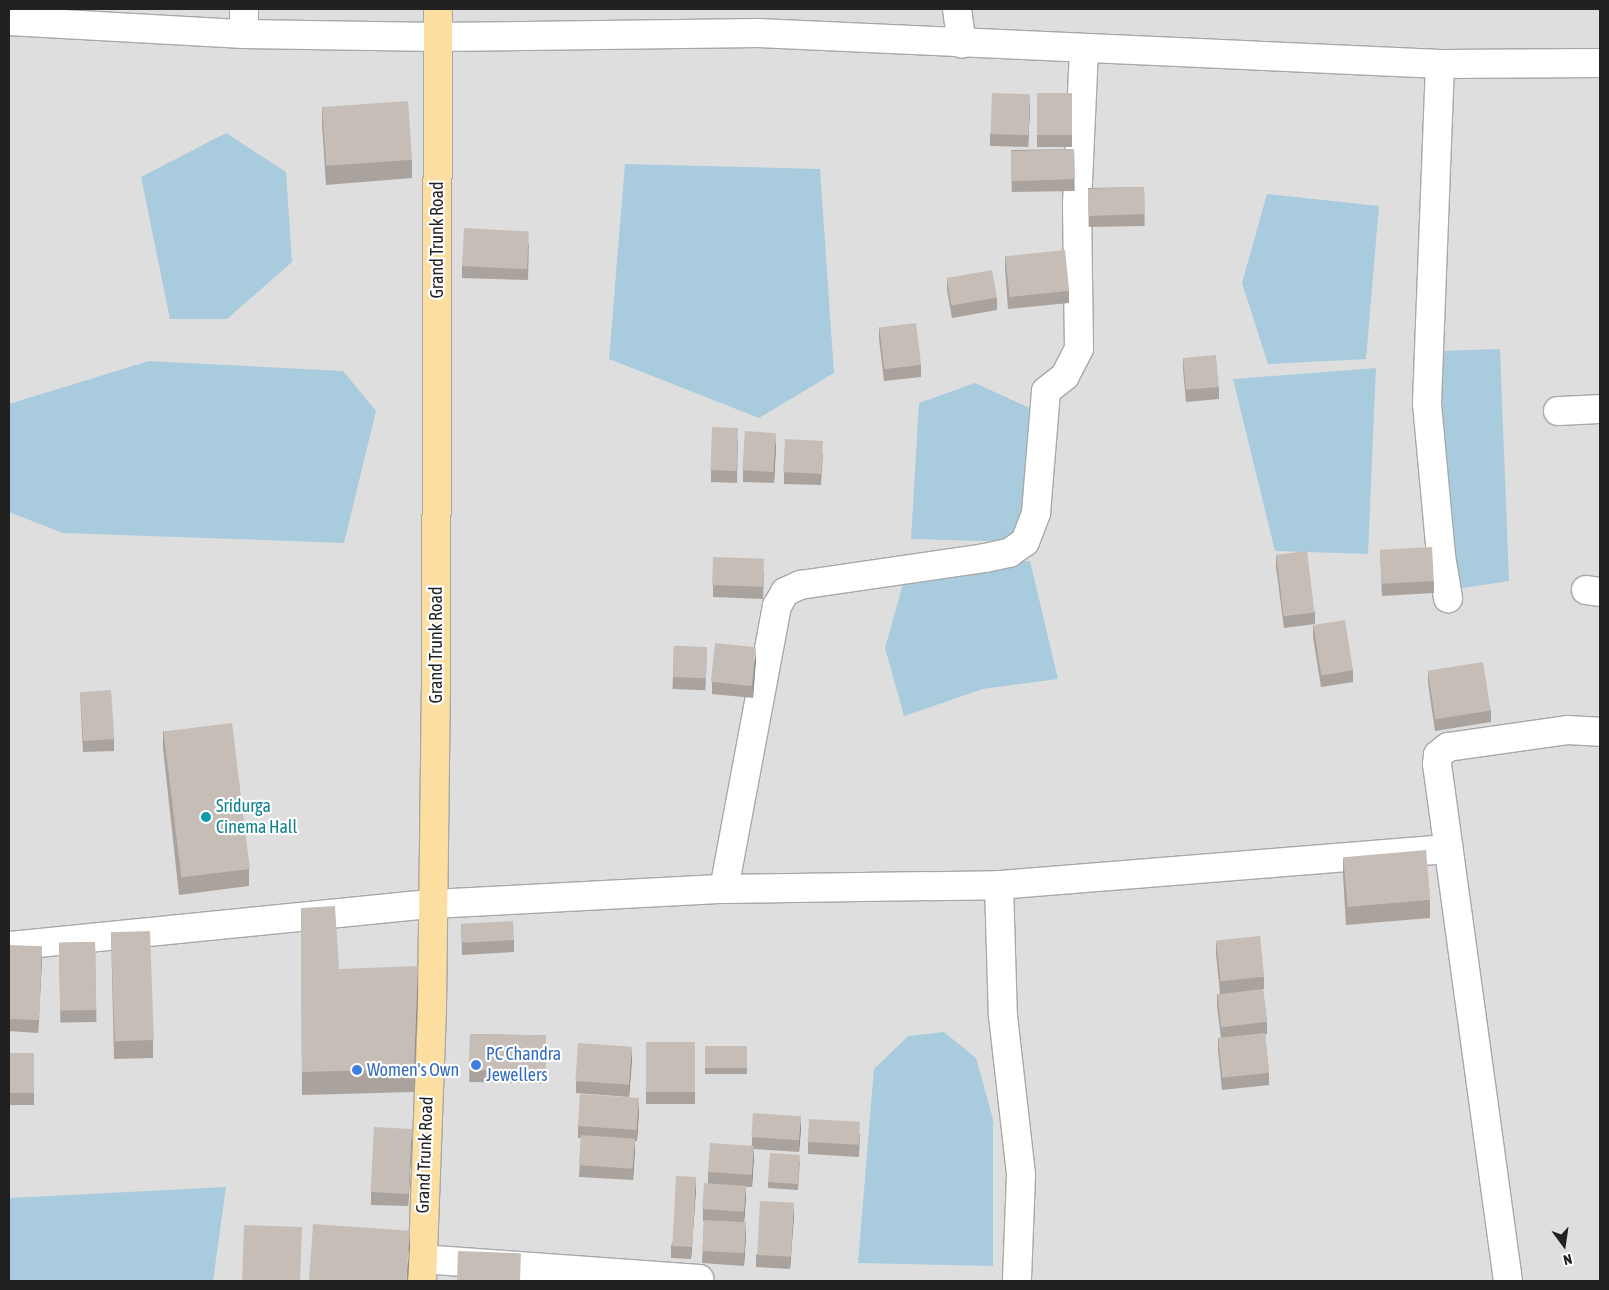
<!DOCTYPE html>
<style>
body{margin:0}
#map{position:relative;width:1609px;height:1290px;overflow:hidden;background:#f1efe7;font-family:"Asap Condensed",sans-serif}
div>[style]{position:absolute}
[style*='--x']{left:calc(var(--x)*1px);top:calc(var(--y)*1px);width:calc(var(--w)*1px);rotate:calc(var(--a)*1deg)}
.residential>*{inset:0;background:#dfdede;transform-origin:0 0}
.water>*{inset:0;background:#a8ccde}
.roads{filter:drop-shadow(1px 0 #a8a8a8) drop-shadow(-1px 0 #a8a8a8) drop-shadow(0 1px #a8a8a8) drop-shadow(0 -1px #a8a8a8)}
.minor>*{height:28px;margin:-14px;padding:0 14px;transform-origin:14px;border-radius:14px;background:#fff}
.major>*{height:28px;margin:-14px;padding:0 14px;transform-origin:14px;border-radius:14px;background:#fcdea1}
.wall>*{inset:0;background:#aaa39d;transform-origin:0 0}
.shaded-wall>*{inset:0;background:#8b857f}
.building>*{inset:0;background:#c6beb6;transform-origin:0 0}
.dots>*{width:14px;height:14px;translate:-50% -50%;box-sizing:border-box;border:2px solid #fff;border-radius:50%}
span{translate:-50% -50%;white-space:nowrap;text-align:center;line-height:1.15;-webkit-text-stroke:4.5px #fff;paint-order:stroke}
.street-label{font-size:18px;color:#212121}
.culture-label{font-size:18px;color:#0d838f}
.left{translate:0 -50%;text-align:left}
.shop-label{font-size:18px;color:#366cbe}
.frame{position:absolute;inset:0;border:10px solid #212121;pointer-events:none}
.north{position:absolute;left:1539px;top:1220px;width:50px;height:50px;-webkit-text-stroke:4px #fff;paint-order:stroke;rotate:166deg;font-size:14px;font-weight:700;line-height:20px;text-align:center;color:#212121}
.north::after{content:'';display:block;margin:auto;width:18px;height:22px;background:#212121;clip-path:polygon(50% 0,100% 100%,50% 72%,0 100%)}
</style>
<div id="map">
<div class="residential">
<div style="left:9px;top:9px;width:1591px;height:1272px"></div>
</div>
<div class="water">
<div style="clip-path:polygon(226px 133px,286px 172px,292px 262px,227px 319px,170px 319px,141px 177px)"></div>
<div style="clip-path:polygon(625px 164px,820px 169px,834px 373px,759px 418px,609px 359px)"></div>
<div style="clip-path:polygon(1267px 194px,1379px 206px,1366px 359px,1268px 364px,1242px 283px)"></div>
<div style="clip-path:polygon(1500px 349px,1509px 581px,1456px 589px,1437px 351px)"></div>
<div style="clip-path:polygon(149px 361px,343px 371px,376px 411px,344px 543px,63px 533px,9px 512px,9px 404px)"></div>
<div style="clip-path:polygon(1376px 368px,1368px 554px,1275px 551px,1233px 379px)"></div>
<div style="clip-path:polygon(975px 383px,1036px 411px,1019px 542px,911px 539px,919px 403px)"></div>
<div style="clip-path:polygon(1030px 561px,1058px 679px,983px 689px,904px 716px,885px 648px,908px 566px)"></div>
<div style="clip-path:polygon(944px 1032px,976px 1058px,993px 1119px,993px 1266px,858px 1263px,874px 1069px,908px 1036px)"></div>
<div style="clip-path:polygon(226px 1187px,213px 1281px,9px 1281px,9px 1198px)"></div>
</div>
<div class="roads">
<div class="minor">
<div style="--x:957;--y:9;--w:35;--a:82"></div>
<div style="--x:9;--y:21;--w:235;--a:3.2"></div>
<div style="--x:244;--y:34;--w:193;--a:0.9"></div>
<div style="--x:437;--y:37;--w:321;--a:-0.7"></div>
<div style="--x:758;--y:33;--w:683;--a:2.6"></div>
<div style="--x:1440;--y:64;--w:160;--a:-0.4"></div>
<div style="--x:244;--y:34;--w:25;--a:-90"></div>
<div style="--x:1440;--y:64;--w:340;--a:92.2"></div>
<div style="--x:1427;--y:404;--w:153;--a:84.7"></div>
<div style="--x:1441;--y:556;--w:43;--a:80.5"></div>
<div style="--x:1558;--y:411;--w:42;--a:-2.7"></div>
<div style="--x:1586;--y:590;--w:14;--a:8"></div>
<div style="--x:999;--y:885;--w:131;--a:88.3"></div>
<div style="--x:1003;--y:1016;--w:160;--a:83.5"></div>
<div style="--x:1021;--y:1175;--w:106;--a:92.2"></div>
<div style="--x:724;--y:889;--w:288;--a:-79.4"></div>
<div style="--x:777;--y:606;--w:16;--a:-60"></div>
<div style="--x:785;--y:592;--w:17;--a:-25"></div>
<div style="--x:800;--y:585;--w:187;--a:-8.3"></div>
<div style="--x:985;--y:558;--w:25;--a:-12"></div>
<div style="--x:1009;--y:553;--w:19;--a:-35"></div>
<div style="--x:1025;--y:542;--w:31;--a:-69"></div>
<div style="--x:1036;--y:513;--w:122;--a:-85.3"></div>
<div style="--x:1046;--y:391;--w:24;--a:-38"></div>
<div style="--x:1065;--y:376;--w:30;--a:-63"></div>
<div style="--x:1079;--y:349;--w:145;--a:-90.8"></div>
<div style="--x:1077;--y:204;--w:155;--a:-87.4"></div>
<div style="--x:9;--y:946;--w:426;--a:-5.7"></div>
<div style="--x:433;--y:904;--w:291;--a:-3"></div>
<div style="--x:724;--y:889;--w:275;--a:-0.8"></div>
<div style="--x:999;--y:885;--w:451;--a:-4.6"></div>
<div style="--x:421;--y:1259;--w:279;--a:4.1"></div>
<div style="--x:1508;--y:1281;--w:522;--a:-97.82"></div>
<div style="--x:1437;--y:764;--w:9;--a:-84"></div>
<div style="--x:1438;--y:755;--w:13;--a:-39"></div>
<div style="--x:1448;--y:747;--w:120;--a:-8.1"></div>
<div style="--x:1567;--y:730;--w:33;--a:3"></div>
</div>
<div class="major">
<div style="--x:422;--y:1281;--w:274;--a:-87.9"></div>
<div style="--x:432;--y:1007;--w:317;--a:-89.3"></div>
<div style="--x:436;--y:690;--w:681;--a:-89.83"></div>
</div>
</div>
<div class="wall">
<div style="left:1037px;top:93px;width:35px;height:54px"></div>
<div style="clip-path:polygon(1030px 106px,1028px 147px,990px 146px,990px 134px)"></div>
<div style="clip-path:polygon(322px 107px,412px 160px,412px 178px,326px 185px,322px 125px)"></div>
<div style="left:1074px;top:149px;width:42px;height:63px;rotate:89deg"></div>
<div style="left:1144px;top:187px;width:39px;height:56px;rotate:89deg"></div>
<div style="clip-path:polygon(529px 243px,528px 280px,462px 278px,462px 266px)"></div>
<div style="clip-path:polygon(1005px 256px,1069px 291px,1069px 303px,1008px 309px,1005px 268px)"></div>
<div style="clip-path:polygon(947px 278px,997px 298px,997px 310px,952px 318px,947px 290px)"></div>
<div style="clip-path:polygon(879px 327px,921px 365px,921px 377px,884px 381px,879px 339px)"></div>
<div style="clip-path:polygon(1183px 358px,1219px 387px,1219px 399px,1186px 402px,1183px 370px)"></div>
<div style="clip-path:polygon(738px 440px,737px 483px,711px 482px,711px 470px)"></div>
<div style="clip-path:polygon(776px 445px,774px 483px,743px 482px,743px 470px)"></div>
<div style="clip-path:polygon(823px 453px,821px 485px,784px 484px,784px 472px)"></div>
<div style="clip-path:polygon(1380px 550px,1434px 581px,1434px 593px,1382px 596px)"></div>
<div style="clip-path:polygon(1276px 555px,1315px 612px,1315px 624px,1284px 628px,1276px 567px)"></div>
<div style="clip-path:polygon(764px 571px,763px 599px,713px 597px,713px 585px)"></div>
<div style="clip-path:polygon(1313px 625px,1353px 670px,1353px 682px,1321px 687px,1313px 637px)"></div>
<div style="left:674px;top:646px;width:33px;height:43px;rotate:2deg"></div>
<div style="clip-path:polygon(756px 659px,753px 698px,712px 694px,712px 682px)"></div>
<div style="clip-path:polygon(1428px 671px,1491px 710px,1491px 722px,1435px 731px,1428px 683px)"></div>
<div style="clip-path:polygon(80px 692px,114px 739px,114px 751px,83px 752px)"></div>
<div style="clip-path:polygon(163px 730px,249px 869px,249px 886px,179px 895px,163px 748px)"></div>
<div style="clip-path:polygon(1343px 858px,1430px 900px,1430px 918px,1346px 925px,1343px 876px)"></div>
<div style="clip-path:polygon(301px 908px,339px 969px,418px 989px,414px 1092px,302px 1095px)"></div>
<div style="clip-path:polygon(461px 924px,514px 940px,514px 952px,462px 955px)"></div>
<div style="clip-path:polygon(111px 932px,153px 1040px,153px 1058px,114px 1059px)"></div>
<div style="left:95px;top:942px;width:80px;height:36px;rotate:89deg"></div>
<div style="clip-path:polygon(1216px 942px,1264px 977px,1264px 989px,1263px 989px,1267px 1022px,1267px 1034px,1265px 1035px,1269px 1073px,1269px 1085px,1222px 1090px,1218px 1050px,1218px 1038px,1221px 1038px,1217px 1006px,1217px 994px,1220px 994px,1216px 954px)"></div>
<div style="clip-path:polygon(9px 945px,42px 959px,38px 1033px,9px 1031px)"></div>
<div style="left:470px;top:1034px;width:76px;height:48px;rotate:1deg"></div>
<div style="left:646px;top:1042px;width:49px;height:62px"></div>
<div style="left:705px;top:1046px;width:42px;height:28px"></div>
<div style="left:9px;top:1053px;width:25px;height:52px"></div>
<div style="clip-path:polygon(632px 1059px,629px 1097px,576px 1093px,576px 1081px)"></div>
<div style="clip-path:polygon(639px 1110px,637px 1141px,635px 1141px,633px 1180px,579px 1177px,581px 1138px,578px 1138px,578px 1126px)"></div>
<div style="clip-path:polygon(801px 1128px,799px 1152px,754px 1149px,752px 1187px,746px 1187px,744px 1222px,746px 1234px,744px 1266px,702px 1263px,704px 1221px,703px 1221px,703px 1209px,708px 1184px,708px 1172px,752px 1145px,752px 1137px)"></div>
<div style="clip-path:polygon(860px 1134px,859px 1157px,808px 1154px,808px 1142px)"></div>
<div style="clip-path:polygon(412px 1141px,408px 1206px,371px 1205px,371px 1192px)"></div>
<div style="clip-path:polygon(800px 1161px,798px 1190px,768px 1188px,768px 1182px)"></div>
<div style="clip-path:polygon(696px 1189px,691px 1259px,671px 1258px,671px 1246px)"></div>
<div style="clip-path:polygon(794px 1215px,790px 1269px,756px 1267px,756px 1255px)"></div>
</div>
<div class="shaded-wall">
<div style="clip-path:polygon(1030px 94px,1030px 106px,1028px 147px,1028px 135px)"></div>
<div style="clip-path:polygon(776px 433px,776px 445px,774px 483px,774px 471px)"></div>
<div style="clip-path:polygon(756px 647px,756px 659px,753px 698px,753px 686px)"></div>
<div style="clip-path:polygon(42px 946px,42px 959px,38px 1033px,38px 1020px)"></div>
<div style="clip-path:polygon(418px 966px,418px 989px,414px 1092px,414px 1069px)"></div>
<div style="clip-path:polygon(632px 1047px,632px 1059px,629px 1097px,629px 1085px)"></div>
<div style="clip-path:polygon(639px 1098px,639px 1110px,637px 1141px,637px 1129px)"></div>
<div style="clip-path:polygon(801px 1116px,801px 1128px,799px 1152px,799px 1139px)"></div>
<div style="clip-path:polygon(412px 1129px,412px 1141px,408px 1206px,408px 1194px)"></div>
<div style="clip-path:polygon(635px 1139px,635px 1151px,633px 1180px,633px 1168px)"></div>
<div style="clip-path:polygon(754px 1146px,754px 1158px,752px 1187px,752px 1175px)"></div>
<div style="clip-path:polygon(696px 1177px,696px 1189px,691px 1259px,691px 1247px)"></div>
<div style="clip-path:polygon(746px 1186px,746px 1198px,744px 1224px,744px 1212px)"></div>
<div style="clip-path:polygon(794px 1203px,794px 1215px,790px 1269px,790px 1257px)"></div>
<div style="clip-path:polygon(746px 1222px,746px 1234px,744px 1266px,744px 1254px)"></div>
<div style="clip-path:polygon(410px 1230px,410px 1248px,408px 1281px,407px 1281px)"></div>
</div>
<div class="building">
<div style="left:992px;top:93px;width:38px;height:41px;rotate:2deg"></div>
<div style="left:1037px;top:93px;width:35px;height:42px"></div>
<div style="left:408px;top:101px;width:59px;height:86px;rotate:86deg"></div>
<div style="left:1074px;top:149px;width:30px;height:63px;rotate:88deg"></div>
<div style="left:1144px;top:187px;width:27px;height:56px;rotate:88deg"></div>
<div style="left:464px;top:228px;width:65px;height:38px;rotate:3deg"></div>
<div style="left:1065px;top:250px;width:41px;height:60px;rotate:84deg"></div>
<div style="left:992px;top:270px;width:28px;height:46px;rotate:80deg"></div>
<div style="left:916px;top:323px;width:42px;height:37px;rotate:83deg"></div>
<div style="left:1216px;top:355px;width:32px;height:33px;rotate:85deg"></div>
<div style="left:712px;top:427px;width:26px;height:43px;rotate:2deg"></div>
<div style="left:745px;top:431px;width:31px;height:39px;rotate:4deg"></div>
<div style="left:785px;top:439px;width:38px;height:33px;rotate:3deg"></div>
<div style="left:1432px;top:547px;width:34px;height:52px;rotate:87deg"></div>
<div style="left:1307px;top:551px;width:62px;height:31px;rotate:83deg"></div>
<div style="left:713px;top:557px;width:51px;height:28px;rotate:2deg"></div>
<div style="left:1345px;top:620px;width:51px;height:32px;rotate:81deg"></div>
<div style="left:715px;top:643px;width:41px;height:39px;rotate:6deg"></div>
<div style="left:674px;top:646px;width:33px;height:31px;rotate:2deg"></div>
<div style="left:1483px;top:662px;width:49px;height:56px;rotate:81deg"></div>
<div style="left:111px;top:690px;width:49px;height:31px;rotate:86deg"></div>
<div style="left:232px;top:723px;width:147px;height:69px;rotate:83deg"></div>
<div style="left:1426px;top:850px;width:50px;height:83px;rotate:85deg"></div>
<div style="clip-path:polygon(335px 906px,339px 969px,418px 966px,414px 1069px,302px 1072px,301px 908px)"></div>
<div style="left:513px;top:921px;width:19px;height:52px;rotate:87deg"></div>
<div style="left:150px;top:931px;width:109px;height:39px;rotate:88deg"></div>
<div style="left:1260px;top:936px;width:41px;height:44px;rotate:84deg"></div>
<div style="left:95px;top:942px;width:68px;height:36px;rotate:89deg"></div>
<div style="left:9px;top:945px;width:33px;height:74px;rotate:2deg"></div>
<div style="left:1263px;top:989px;width:33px;height:46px;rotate:83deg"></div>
<div style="left:1265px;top:1033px;width:40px;height:47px;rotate:84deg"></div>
<div style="left:470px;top:1034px;width:76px;height:36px;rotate:1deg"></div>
<div style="left:646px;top:1042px;width:49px;height:50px"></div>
<div style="left:578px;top:1043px;width:54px;height:38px;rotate:4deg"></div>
<div style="left:705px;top:1046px;width:42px;height:22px"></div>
<div style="left:9px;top:1053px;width:25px;height:40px"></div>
<div style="left:580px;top:1094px;width:59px;height:32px;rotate:4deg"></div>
<div style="left:753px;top:1113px;width:48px;height:24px;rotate:4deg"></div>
<div style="left:809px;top:1119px;width:51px;height:23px;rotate:3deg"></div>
<div style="left:374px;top:1127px;width:38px;height:65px;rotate:3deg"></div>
<div style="left:581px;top:1135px;width:54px;height:30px;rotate:4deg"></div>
<div style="left:710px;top:1143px;width:44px;height:29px;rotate:4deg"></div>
<div style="left:770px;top:1153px;width:30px;height:29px;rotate:4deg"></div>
<div style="left:676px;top:1176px;width:20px;height:70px;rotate:3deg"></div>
<div style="left:704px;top:1183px;width:42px;height:26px;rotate:4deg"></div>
<div style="left:760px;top:1201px;width:34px;height:54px;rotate:3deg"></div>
<div style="left:704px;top:1220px;width:42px;height:31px;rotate:3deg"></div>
<div style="left:313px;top:1224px;width:97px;height:57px;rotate:4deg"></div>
<div style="left:244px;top:1225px;width:58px;height:56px;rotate:2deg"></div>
<div style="left:458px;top:1251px;width:63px;height:30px;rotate:2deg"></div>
</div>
<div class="dots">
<div style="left:206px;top:817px;background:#0f9aa8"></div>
<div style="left:476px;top:1065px;background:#3f7fe0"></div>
<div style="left:357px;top:1070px;background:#3f7fe0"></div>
</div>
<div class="street-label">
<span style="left:437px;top:240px;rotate:-90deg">Grand Trunk Road</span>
<span style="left:436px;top:645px;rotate:-90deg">Grand Trunk Road</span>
<span style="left:425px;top:1155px;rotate:-88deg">Grand Trunk Road</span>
</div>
<div class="culture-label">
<span class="left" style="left:216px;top:817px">Sridurga<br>Cinema Hall</span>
</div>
<div class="shop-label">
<span class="left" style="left:486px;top:1065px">PC Chandra<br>Jewellers</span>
<span class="left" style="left:367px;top:1070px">Women's Own</span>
</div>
<div class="frame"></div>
<div class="north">N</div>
</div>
